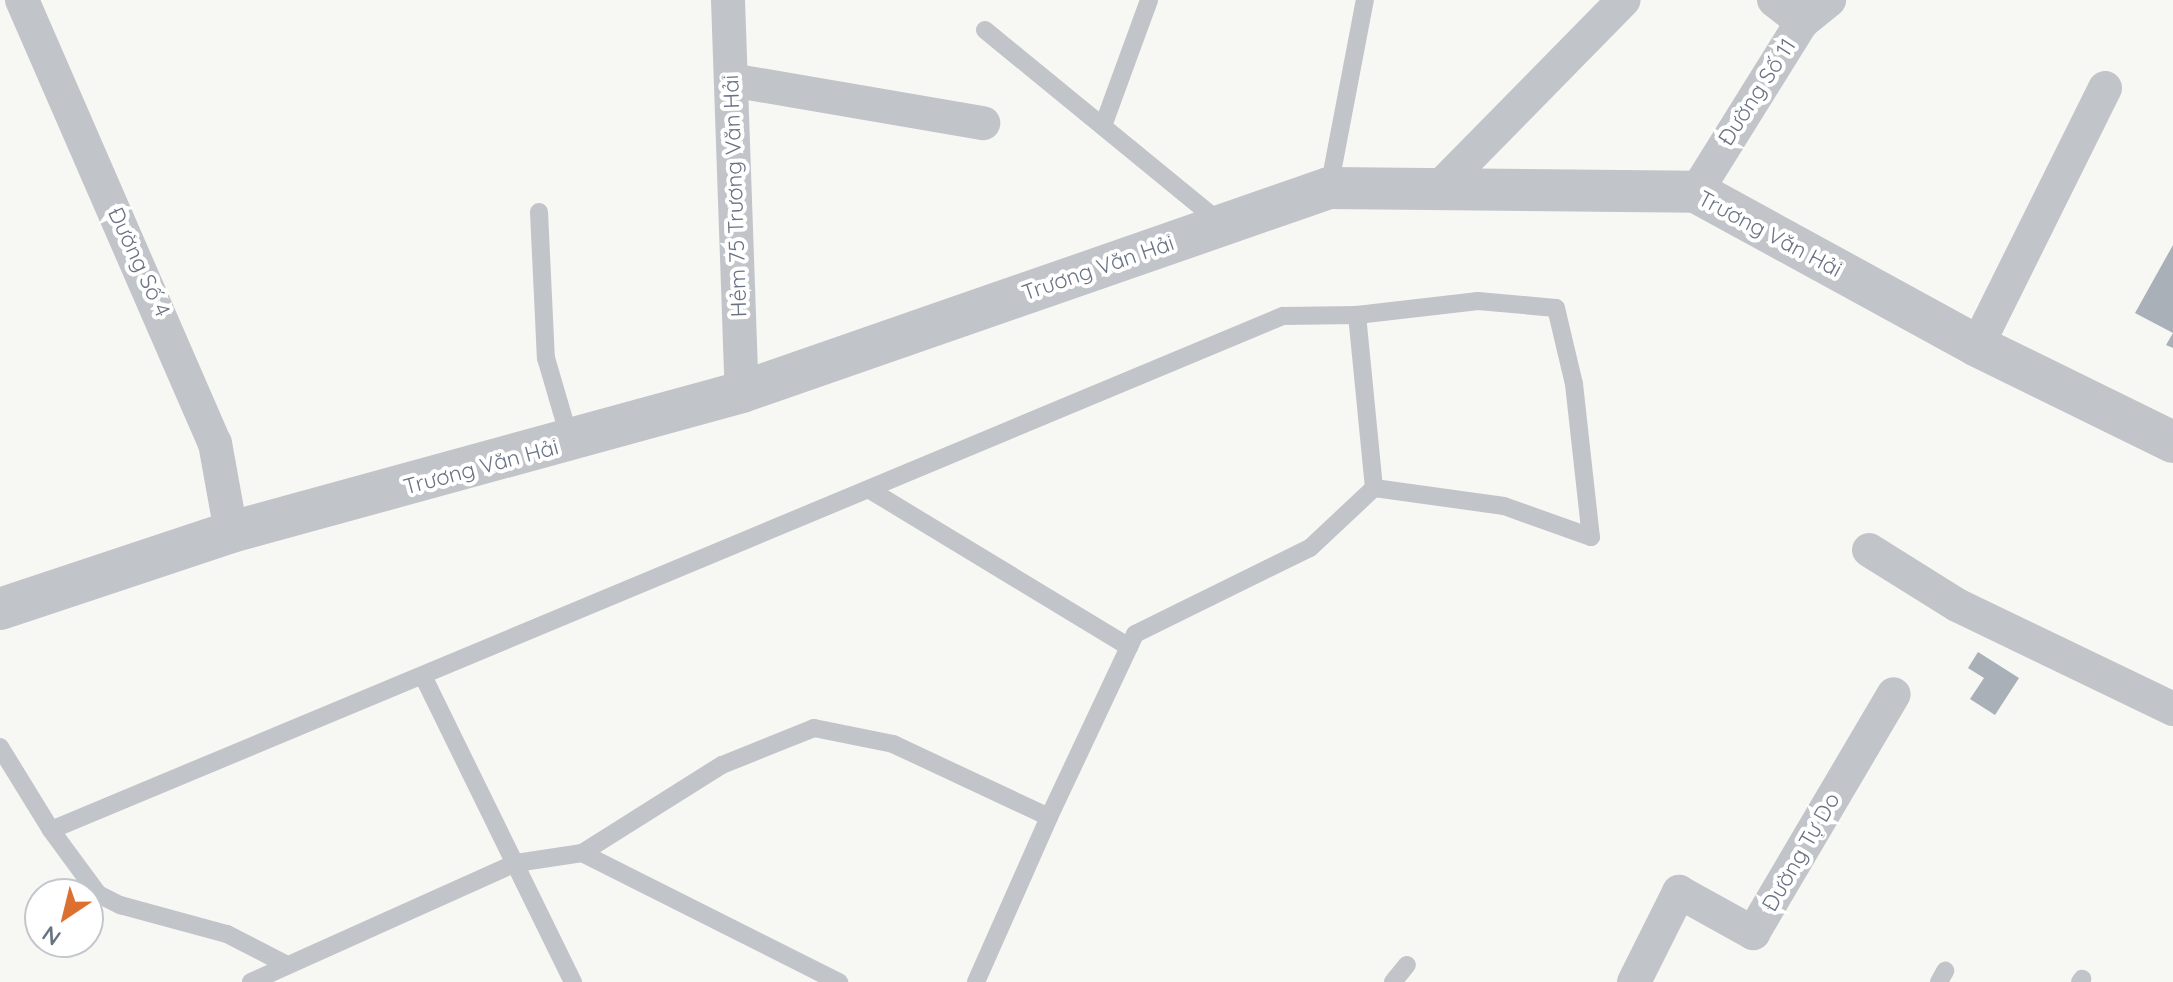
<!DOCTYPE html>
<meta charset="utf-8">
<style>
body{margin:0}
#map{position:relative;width:2173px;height:982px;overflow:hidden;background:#f7f7f4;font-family:Quicksand,sans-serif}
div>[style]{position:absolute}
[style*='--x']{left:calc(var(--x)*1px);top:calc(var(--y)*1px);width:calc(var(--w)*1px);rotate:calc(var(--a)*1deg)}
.building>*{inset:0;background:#aab0b7}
.service>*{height:18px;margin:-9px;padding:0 9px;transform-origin:9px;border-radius:9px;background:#c1c4c8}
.minor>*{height:34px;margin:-17px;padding:0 17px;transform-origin:17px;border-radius:17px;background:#c1c4c8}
.tertiary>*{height:42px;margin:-21px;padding:0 21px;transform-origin:21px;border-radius:21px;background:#c1c4c8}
span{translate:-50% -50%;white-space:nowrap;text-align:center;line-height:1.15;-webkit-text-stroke:8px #fff;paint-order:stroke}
.street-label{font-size:22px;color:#687484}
.north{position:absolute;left:24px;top:878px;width:80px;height:80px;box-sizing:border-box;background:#fff;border:2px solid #c3c7ce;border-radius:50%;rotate:215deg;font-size:22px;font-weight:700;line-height:32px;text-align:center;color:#687484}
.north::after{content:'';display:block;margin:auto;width:28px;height:36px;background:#db7031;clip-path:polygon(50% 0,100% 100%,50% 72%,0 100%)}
</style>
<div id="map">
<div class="building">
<div style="clip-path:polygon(2173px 245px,2173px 348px,2166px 345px,2173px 333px,2135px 313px)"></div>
<div style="clip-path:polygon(1978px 652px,2019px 678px,1995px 715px,1970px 699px,1984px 678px,1968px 668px)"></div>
</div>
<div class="service">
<div style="--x:985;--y:30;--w:305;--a:39.3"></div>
<div style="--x:1103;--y:126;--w:134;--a:-69.9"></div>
<div style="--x:1329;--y:188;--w:191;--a:-79.2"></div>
<div style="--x:539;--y:212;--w:146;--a:87.3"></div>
<div style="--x:546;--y:358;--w:85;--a:73.7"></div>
<div style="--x:870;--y:490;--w:303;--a:31.2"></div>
<div style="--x:424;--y:678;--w:339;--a:63.9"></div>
<div style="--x:0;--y:747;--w:97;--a:58.4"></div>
<div style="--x:51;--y:830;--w:79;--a:53.7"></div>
<div style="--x:98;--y:894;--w:25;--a:27"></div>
<div style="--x:120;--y:905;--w:111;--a:15.2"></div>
<div style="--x:227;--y:934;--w:65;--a:27.3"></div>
<div style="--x:51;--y:830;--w:1335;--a:-22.65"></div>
<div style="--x:1283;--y:316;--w:74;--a:-0.8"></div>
<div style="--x:1357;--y:315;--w:122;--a:-6.6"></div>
<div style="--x:1478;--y:301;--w:78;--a:5.1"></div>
<div style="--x:1556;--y:308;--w:78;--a:76.7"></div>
<div style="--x:1574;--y:384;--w:154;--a:83.7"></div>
<div style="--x:1591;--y:537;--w:92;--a:-160.4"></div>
<div style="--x:1504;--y:506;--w:131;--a:-172.1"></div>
<div style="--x:582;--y:853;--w:165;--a:-32.2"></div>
<div style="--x:722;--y:765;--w:99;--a:-21.9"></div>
<div style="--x:814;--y:728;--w:81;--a:11.4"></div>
<div style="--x:893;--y:744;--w:172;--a:25.1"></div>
<div style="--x:1049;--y:817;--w:202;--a:-64.8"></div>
<div style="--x:1135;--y:634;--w:195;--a:-26.2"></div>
<div style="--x:1310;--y:548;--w:88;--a:-43.2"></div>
<div style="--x:1374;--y:488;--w:174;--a:-95.6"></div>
<div style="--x:251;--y:982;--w:290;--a:-24.2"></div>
<div style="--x:516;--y:863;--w:67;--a:-8.6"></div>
<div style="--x:582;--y:853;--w:288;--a:26.7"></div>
<div style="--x:976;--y:982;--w:180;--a:-66.1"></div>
<div style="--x:1393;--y:982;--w:22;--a:-51"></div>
<div style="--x:1939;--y:982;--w:13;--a:-61"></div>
<div style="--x:2080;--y:982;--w:4;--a:-56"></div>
</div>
<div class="minor">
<div style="--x:22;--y:0;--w:483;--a:66.5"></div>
<div style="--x:215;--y:443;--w:90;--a:79.8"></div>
<div style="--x:728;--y:0;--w:392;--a:88"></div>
<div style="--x:1774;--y:0;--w:36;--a:38"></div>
<div style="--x:731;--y:80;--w:256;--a:9.7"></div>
<div style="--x:1435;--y:192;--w:269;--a:-45.5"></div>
<div style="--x:1696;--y:192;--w:200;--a:-58.1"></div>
<div style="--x:1802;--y:22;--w:35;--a:-39"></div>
<div style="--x:1977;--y:346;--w:288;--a:-63.6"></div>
<div style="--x:1869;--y:550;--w:104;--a:32"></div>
<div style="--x:1957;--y:605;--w:240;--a:25.7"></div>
<div style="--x:1634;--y:982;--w:101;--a:-63.4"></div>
<div style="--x:1679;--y:892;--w:85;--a:29"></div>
<div style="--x:1753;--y:933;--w:277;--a:-59.5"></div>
</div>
<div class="tertiary">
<div style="--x:0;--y:609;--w:243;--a:-18.4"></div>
<div style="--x:231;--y:532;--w:530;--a:-15.32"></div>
<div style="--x:742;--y:392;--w:621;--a:-19.16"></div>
<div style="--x:1329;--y:188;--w:367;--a:0.6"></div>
<div style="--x:1696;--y:192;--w:320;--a:28.7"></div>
<div style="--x:1977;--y:346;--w:218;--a:26.1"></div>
</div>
<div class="street-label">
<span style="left:1757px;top:92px;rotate:-57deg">Đường Số 11</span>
<span style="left:735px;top:196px;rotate:-92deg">Hẻm 75 Trương Văn Hải</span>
<span style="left:1770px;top:234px;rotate:28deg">Trương Văn Hải</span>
<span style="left:139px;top:262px;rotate:65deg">Đường Số 4</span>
<span style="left:1098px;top:268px;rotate:-19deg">Trương Văn Hải</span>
<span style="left:481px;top:467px;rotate:-15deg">Trương Văn Hải</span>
<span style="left:1801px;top:852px;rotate:-60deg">Đường Tự Do</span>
</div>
<div class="north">N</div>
</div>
